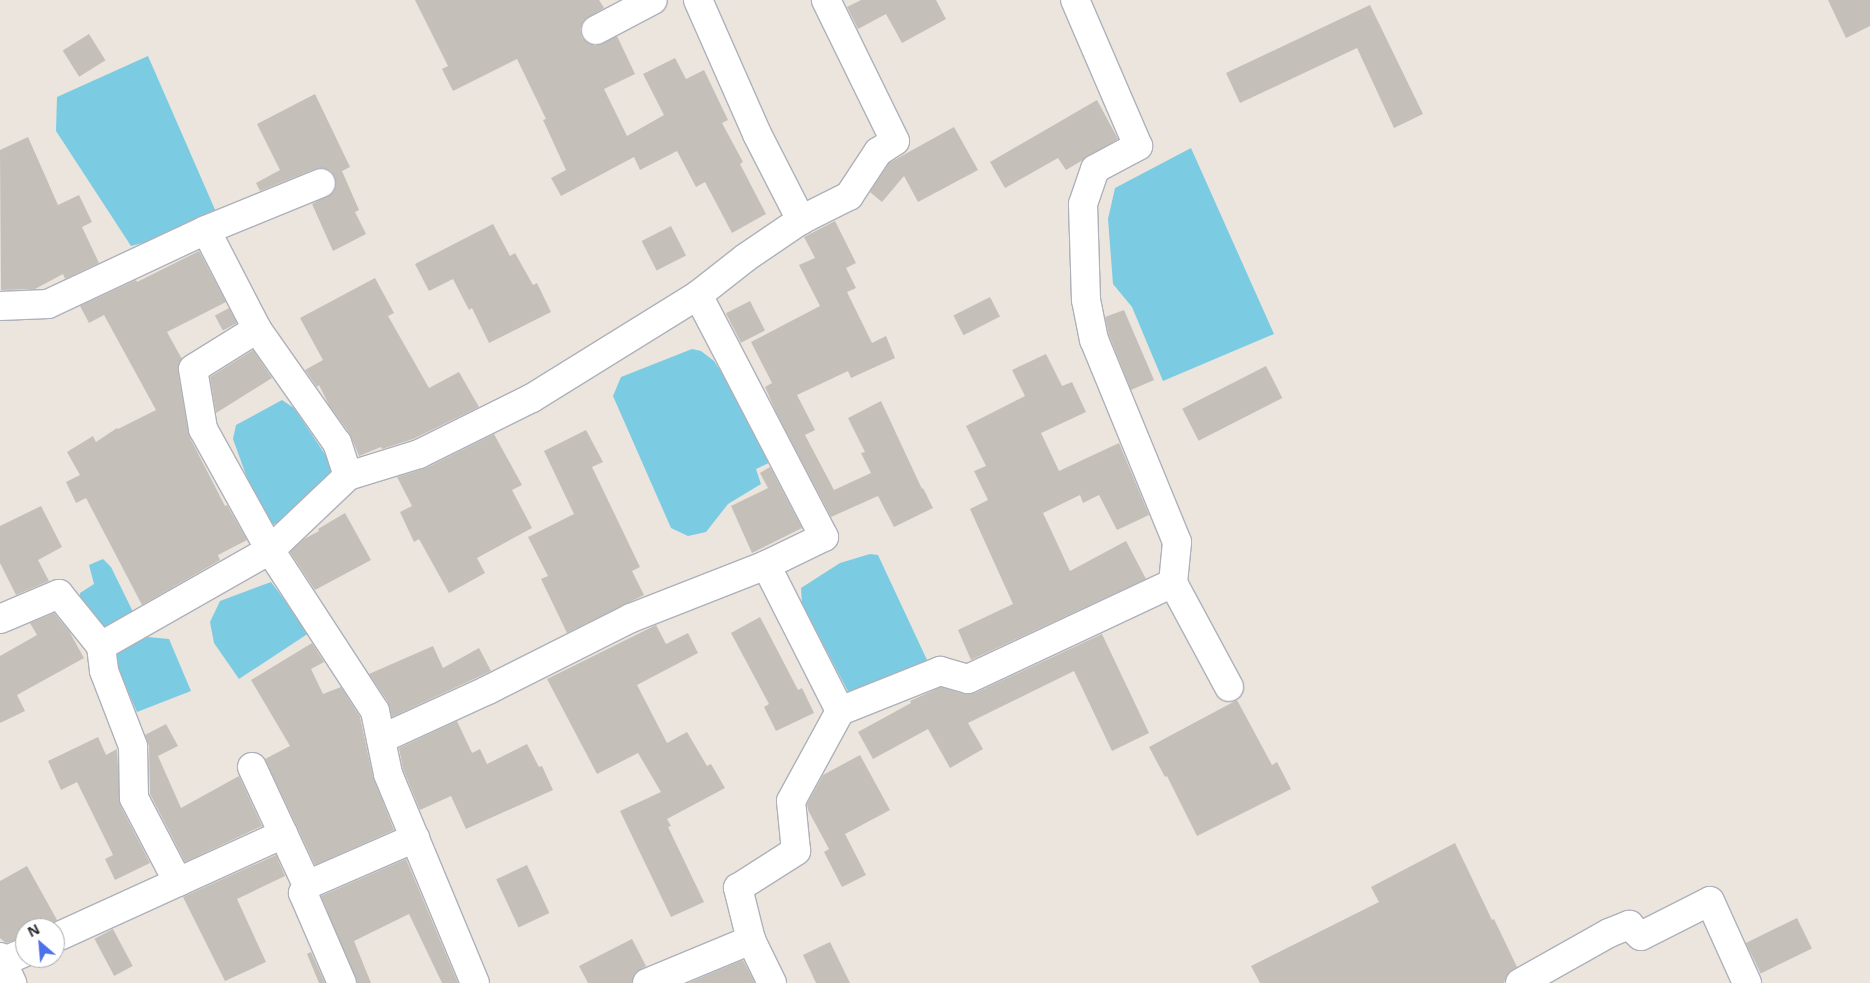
<!DOCTYPE html>
<style>
body{margin:0}
#map{position:relative;width:1870px;height:983px;overflow:hidden;background:#ebe5de;font-family:"Open Sans",sans-serif}
div>[style]{position:absolute}
[style*='--x']{left:calc(var(--x)*1px);top:calc(var(--y)*1px);width:calc(var(--w)*1px);rotate:calc(var(--a)*1deg)}
.water>*{inset:0;background:#7bcce3}
.building>*{inset:0;background:#c4bfb9;transform-origin:0 0}
.roads{filter:drop-shadow(1px 0 #aeb1ba) drop-shadow(-1px 0 #aeb1ba) drop-shadow(0 1px #aeb1ba) drop-shadow(0 -1px #aeb1ba)}
.minor>*{height:28px;margin:-14px;padding:0 14px;transform-origin:14px;border-radius:14px;background:#fff}
span{translate:-50% -50%;white-space:nowrap;text-align:center;line-height:1.15;-webkit-text-stroke:4.5px #fff;paint-order:stroke}
.north{position:absolute;left:15px;top:918px;width:50px;height:50px;box-sizing:border-box;background:#fff;border:1px solid #aaa;border-radius:50%;rotate:333deg;font-size:14px;font-weight:700;line-height:20px;text-align:center;color:#2a2a2a}
.north::after{content:'';display:block;margin:auto;width:18px;height:22px;background:#4d71e9;clip-path:polygon(50% 0,100% 100%,50% 72%,0 100%)}
</style>
<div id="map">
<div class="water">
<div style="clip-path:polygon(148px 56px,216px 212px,188px 231px,131px 246px,56px 131px,57px 97px)"></div>
<div style="clip-path:polygon(1191px 148px,1274px 334px,1163px 381px,1132px 307px,1113px 284px,1108px 219px,1115px 188px)"></div>
<div style="clip-path:polygon(692px 349px,701px 351px,714px 361px,777px 459px,756px 469px,761px 484px,728px 504px,706px 532px,688px 536px,671px 528px,613px 396px,621px 377px)"></div>
<div style="clip-path:polygon(282px 400px,294px 408px,337px 472px,286px 520px,271px 525px,246px 475px,233px 439px,236px 425px)"></div>
<div style="clip-path:polygon(870px 554px,878px 555px,927px 660px,899px 679px,852px 699px,802px 604px,801px 588px,840px 563px)"></div>
<div style="clip-path:polygon(103px 559px,111px 567px,136px 618px,109px 633px,80px 602px,80px 593px,94px 584px,89px 565px)"></div>
<div style="clip-path:polygon(271px 582px,309px 633px,239px 679px,214px 643px,210px 622px,220px 601px)"></div>
<div style="clip-path:polygon(137px 636px,169px 639px,191px 691px,137px 712px,112px 655px)"></div>
</div>
<div class="building">
<div style="clip-path:polygon(415px 0,599px 0,604px 8px,583px 21px,580px 30px,582px 38px,588px 43px,595px 46px,617px 36px,635px 74px,604px 89px,627px 136px,664px 115px,643px 74px,675px 58px,686px 79px,704px 70px,728px 120px,722px 123px,743px 162px,740px 164px,766px 214px,732px 233px,705px 182px,696px 187px,677px 151px,640px 170px,634px 157px,561px 196px,551px 178px,566px 170px,543px 120px,546px 119px,517px 59px,453px 91px,442px 69px,448px 66px)"></div>
<div style="clip-path:polygon(861px 0,936px 0,946px 19px,902px 43px,886px 14px,858px 29px,847px 7px)"></div>
<div style="clip-path:polygon(1828px 0,1870px 0,1870px 26px,1846px 38px)"></div>
<div style="clip-path:polygon(1370px 5px,1423px 114px,1394px 128px,1357px 48px,1240px 103px,1226px 73px)"></div>
<div style="left:89px;top:34px;width:31px;height:31px;rotate:58deg"></div>
<div style="clip-path:polygon(315px 94px,350px 167px,342px 171px,359px 210px,355px 212px,366px 234px,333px 251px,312px 204px,334px 192px,336px 185px,335px 177px,331px 171px,324px 168px,315px 169px,260px 191px,256px 183px,280px 170px,257px 124px)"></div>
<div style="clip-path:polygon(1097px 100px,1118px 139px,1066px 170px,1058px 158px,1005px 188px,990px 162px)"></div>
<div style="clip-path:polygon(954px 127px,978px 170px,918px 202px,904px 176px,882px 202px,870px 192px,889px 163px)"></div>
<div style="clip-path:polygon(28px 137px,58px 205px,79px 195px,92px 222px,82px 227px,99px 263px,65px 279px,63px 274px,35px 289px,1px 290px,0 150px)"></div>
<div style="clip-path:polygon(835px 221px,856px 263px,846px 268px,856px 288px,847px 292px,872px 343px,886px 336px,895px 358px,851px 378px,848px 371px,797px 395px,815px 430px,805px 435px,834px 490px,871px 473px,861px 453px,865px 452px,848px 418px,881px 401px,922px 489px,923px 488px,933px 508px,894px 527px,878px 496px,831px 517px,776px 412px,765px 387px,772px 383px,751px 342px,820px 306px,799px 265px,815px 258px,804px 237px)"></div>
<div style="clip-path:polygon(493px 224px,510px 256px,515px 253px,533px 285px,537px 283px,551px 312px,489px 343px,472px 308px,469px 310px,453px 279px,429px 291px,415px 264px)"></div>
<div style="left:671px;top:226px;width:33px;height:33px;rotate:63deg"></div>
<div style="clip-path:polygon(199px 251px,226px 302px,167px 332px,182px 359px,178px 372px,189px 436px,225px 506px,227px 505px,247px 540px,218px 555px,220px 560px,142px 605px,86px 498px,76px 503px,66px 482px,80px 475px,67px 452px,93px 436px,96px 442px,117px 428px,118px 429px,156px 410px,104px 315px,89px 323px,80px 306px,136px 280px,137px 282px)"></div>
<div style="clip-path:polygon(375px 278px,394px 313px,388px 316px,429px 388px,459px 372px,479px 407px,413px 439px,382px 449px,381px 447px,359px 456px,350px 434px,329px 405px,319px 385px,317px 387px,305px 370px,323px 360px,300px 318px)"></div>
<div style="left:990px;top:297px;width:22px;height:41px;rotate:63deg"></div>
<div style="left:750px;top:301px;width:33px;height:27px;rotate:63deg"></div>
<div style="left:229px;top:308px;width:17px;height:16px;rotate:62deg"></div>
<div style="clip-path:polygon(1124px 310px,1154px 380px,1131px 390px,1109px 335px,1105px 317px)"></div>
<div style="clip-path:polygon(253px 350px,272px 378px,216px 413px,210px 377px)"></div>
<div style="clip-path:polygon(1046px 354px,1062px 386px,1072px 382px,1086px 412px,1041px 433px,1059px 471px,1119px 443px,1149px 515px,1117px 530px,1099px 495px,1083px 503px,1080px 495px,1043px 513px,1070px 571px,1126px 541px,1146px 579px,971px 660px,958px 630px,1013px 604px,970px 509px,988px 500px,974px 471px,986px 466px,966px 426px,1025px 396px,1012px 370px)"></div>
<div style="left:1266px;top:366px;width:36px;height:94px;rotate:63deg"></div>
<div style="clip-path:polygon(586px 430px,603px 462px,592px 467px,640px 567px,632px 571px,644px 595px,567px 633px,541px 579px,548px 576px,528px 537px,574px 514px,544px 451px)"></div>
<div style="clip-path:polygon(494px 434px,522px 485px,512px 490px,532px 528px,477px 558px,485px 573px,449px 593px,419px 539px,414px 542px,400px 512px,412px 506px,397px 477px,426px 468px)"></div>
<div style="clip-path:polygon(770px 467px,802px 528px,752px 553px,731px 506px,768px 488px,760px 473px)"></div>
<div style="clip-path:polygon(41px 506px,62px 547px,38px 560px,49px 581px,16px 595px,0 563px,0 526px)"></div>
<div style="clip-path:polygon(345px 513px,371px 560px,315px 590px,290px 552px,304px 539px,319px 531px,318px 529px)"></div>
<div style="clip-path:polygon(54px 613px,69px 631px,84px 658px,17px 695px,25px 711px,0 723px,0 656px,37px 635px,30px 623px)"></div>
<div style="clip-path:polygon(760px 617px,798px 690px,802px 688px,814px 713px,776px 731px,764px 707px,769px 704px,731px 633px)"></div>
<div style="clip-path:polygon(656px 625px,666px 644px,688px 633px,698px 653px,637px 685px,667px 743px,687px 732px,707px 766px,711px 764px,725px 788px,667px 819px,671px 826px,668px 827px,704px 902px,671px 917px,620px 811px,661px 792px,638px 753px,597px 774px,547px 679px)"></div>
<div style="clip-path:polygon(1102px 634px,1149px 733px,1112px 751px,1074px 671px,968px 723px,983px 749px,950px 768px,928px 729px,873px 759px,858px 732px,911px 703px,910px 701px,932px 691px,941px 687px,964px 694px,975px 693px)"></div>
<div style="clip-path:polygon(312px 643px,324px 662px,311px 669px,323px 694px,341px 687px,360px 717px,373px 777px,394px 830px,315px 865px,265px 759px,290px 746px,251px 680px)"></div>
<div style="clip-path:polygon(433px 646px,443px 668px,479px 648px,491px 671px,392px 717px,388px 702px,369px 674px)"></div>
<div style="clip-path:polygon(1237px 700px,1272px 765px,1277px 762px,1291px 789px,1197px 836px,1167px 776px,1165px 777px,1149px 747px)"></div>
<div style="clip-path:polygon(457px 721px,472px 753px,480px 749px,487px 764px,527px 744px,539px 767px,542px 766px,553px 790px,466px 829px,451px 796px,420px 810px,403px 769px,399px 748px)"></div>
<div style="clip-path:polygon(166px 724px,178px 746px,158px 756px,181px 808px,239px 776px,262px 826px,185px 862px,150px 794px,149px 746px,145px 735px)"></div>
<div style="clip-path:polygon(98px 737px,106px 755px,117px 749px,120px 805px,150px 863px,115px 880px,105px 859px,113px 855px,77px 782px,61px 790px,48px 761px)"></div>
<div style="clip-path:polygon(860px 755px,890px 810px,845px 834px,866px 875px,842px 887px,824px 852px,829px 849px,808px 810px,807px 804px,823px 775px)"></div>
<div style="clip-path:polygon(1455px 843px,1492px 920px,1494px 919px,1517px 967px,1507px 975px,1504px 983px,1260px 983px,1251px 966px,1379px 902px,1371px 887px)"></div>
<div style="clip-path:polygon(276px 855px,285px 876px,237px 899px,266px 962px,225px 981px,183px 897px)"></div>
<div style="clip-path:polygon(406px 859px,458px 983px,442px 983px,409px 914px,354px 941px,371px 983px,357px 983px,321px 896px)"></div>
<div style="left:527px;top:865px;width:53px;height:34px;rotate:65deg"></div>
<div style="clip-path:polygon(27px 866px,57px 920px,43px 928px,20px 928px,24px 937px,6px 943px,0 938px,0 881px)"></div>
<div style="left:1797px;top:918px;width:34px;height:57px;rotate:64deg"></div>
<div style="left:113px;top:929px;width:42px;height:21px;rotate:62deg"></div>
<div style="clip-path:polygon(632px 939px,646px 966px,635px 973px,632px 983px,588px 983px,579px 966px)"></div>
<div style="clip-path:polygon(830px 942px,850px 983px,816px 983px,803px 955px)"></div>
<div style="clip-path:polygon(311px 952px,325px 983px,319px 983px,307px 954px)"></div>
<div style="clip-path:polygon(743px 960px,755px 983px,688px 983px)"></div>
</div>
<div class="roads">
<div class="minor">
<div style="--x:698;--y:0;--w:146;--a:66.2"></div>
<div style="--x:757;--y:134;--w:97;--a:62.9"></div>
<div style="--x:596;--y:30;--w:64;--a:-27.8"></div>
<div style="--x:698;--y:295;--w:60;--a:-38.2"></div>
<div style="--x:745;--y:258;--w:68;--a:-34.2"></div>
<div style="--x:801;--y:220;--w:54;--a:-26.6"></div>
<div style="--x:849;--y:196;--w:53;--a:-56.6"></div>
<div style="--x:878;--y:152;--w:20;--a:-33"></div>
<div style="--x:895;--y:141;--w:157;--a:-116.1"></div>
<div style="--x:0;--y:306;--w:48;--a:-2.4"></div>
<div style="--x:48;--y:304;--w:174;--a:-25.1"></div>
<div style="--x:206;--y:230;--w:124;--a:-22.2"></div>
<div style="--x:257;--y:329;--w:75;--a:148"></div>
<div style="--x:193;--y:369;--w:61;--a:80.5"></div>
<div style="--x:203;--y:429;--w:138;--a:61"></div>
<div style="--x:270;--y:550;--w:192;--a:56.9"></div>
<div style="--x:375;--y:711;--w:64;--a:78.3"></div>
<div style="--x:388;--y:774;--w:226;--a:67.4"></div>
<div style="--x:348;--y:476;--w:74;--a:-17.2"></div>
<div style="--x:419;--y:454;--w:126;--a:-26.4"></div>
<div style="--x:532;--y:398;--w:195;--a:-31.8"></div>
<div style="--x:698;--y:295;--w:273;--a:62.5"></div>
<div style="--x:824;--y:537;--w:64;--a:154.2"></div>
<div style="--x:766;--y:565;--w:164;--a:63.1"></div>
<div style="--x:1173;--y:583;--w:118;--a:61.7"></div>
<div style="--x:0;--y:619;--w:64;--a:-23"></div>
<div style="--x:59;--y:594;--w:67;--a:51.1"></div>
<div style="--x:101;--y:646;--w:194;--a:-29.6"></div>
<div style="--x:270;--y:550;--w:108;--a:-43.5"></div>
<div style="--x:348;--y:476;--w:35;--a:-108"></div>
<div style="--x:337;--y:443;--w:139;--a:-125.1"></div>
<div style="--x:257;--y:329;--w:111;--a:-117.3"></div>
<div style="--x:101;--y:646;--w:25;--a:83"></div>
<div style="--x:104;--y:671;--w:80;--a:68.9"></div>
<div style="--x:133;--y:746;--w:52;--a:88.9"></div>
<div style="--x:134;--y:798;--w:95;--a:62.4"></div>
<div style="--x:381;--y:739;--w:118;--a:-24.6"></div>
<div style="--x:488;--y:690;--w:160;--a:-26.7"></div>
<div style="--x:631;--y:618;--w:145;--a:-21.4"></div>
<div style="--x:252;--y:767;--w:130;--a:65"></div>
<div style="--x:307;--y:885;--w:118;--a:-23.5"></div>
<div style="--x:307;--y:885;--w:9;--a:117"></div>
<div style="--x:303;--y:893;--w:98;--a:66.6"></div>
<div style="--x:55;--y:938;--w:251;--a:-24.5"></div>
<div style="--x:0;--y:957;--w:29;--a:65"></div>
<div style="--x:2;--y:962;--w:25;--a:-23"></div>
<div style="--x:647;--y:983;--w:113;--a:-22.5"></div>
<div style="--x:772;--y:983;--w:48;--a:-116"></div>
<div style="--x:751;--y:940;--w:54;--a:-104"></div>
<div style="--x:738;--y:888;--w:69;--a:-32.5"></div>
<div style="--x:796;--y:851;--w:50;--a:-95.7"></div>
<div style="--x:791;--y:801;--w:102;--a:-61.4"></div>
<div style="--x:840;--y:711;--w:108;--a:-21.8"></div>
<div style="--x:940;--y:671;--w:29;--a:16"></div>
<div style="--x:968;--y:679;--w:226;--a:-25.1"></div>
<div style="--x:1173;--y:583;--w:41;--a:-84.4"></div>
<div style="--x:1177;--y:542;--w:218;--a:-112.3"></div>
<div style="--x:1094;--y:340;--w:41;--a:-101.3"></div>
<div style="--x:1086;--y:300;--w:96;--a:-91.8"></div>
<div style="--x:1083;--y:204;--w:37;--a:-71"></div>
<div style="--x:1095;--y:169;--w:49;--a:-28.1"></div>
<div style="--x:1138;--y:146;--w:159;--a:-113.3"></div>
<div style="--x:1520;--y:983;--w:102;--a:-29.3"></div>
<div style="--x:1609;--y:933;--w:22;--a:-22"></div>
<div style="--x:1629;--y:925;--w:16;--a:43"></div>
<div style="--x:1641;--y:936;--w:77;--a:-26.9"></div>
<div style="--x:1710;--y:901;--w:90;--a:65.7"></div>
</div>
</div>
<div class="north">N</div>
</div>
